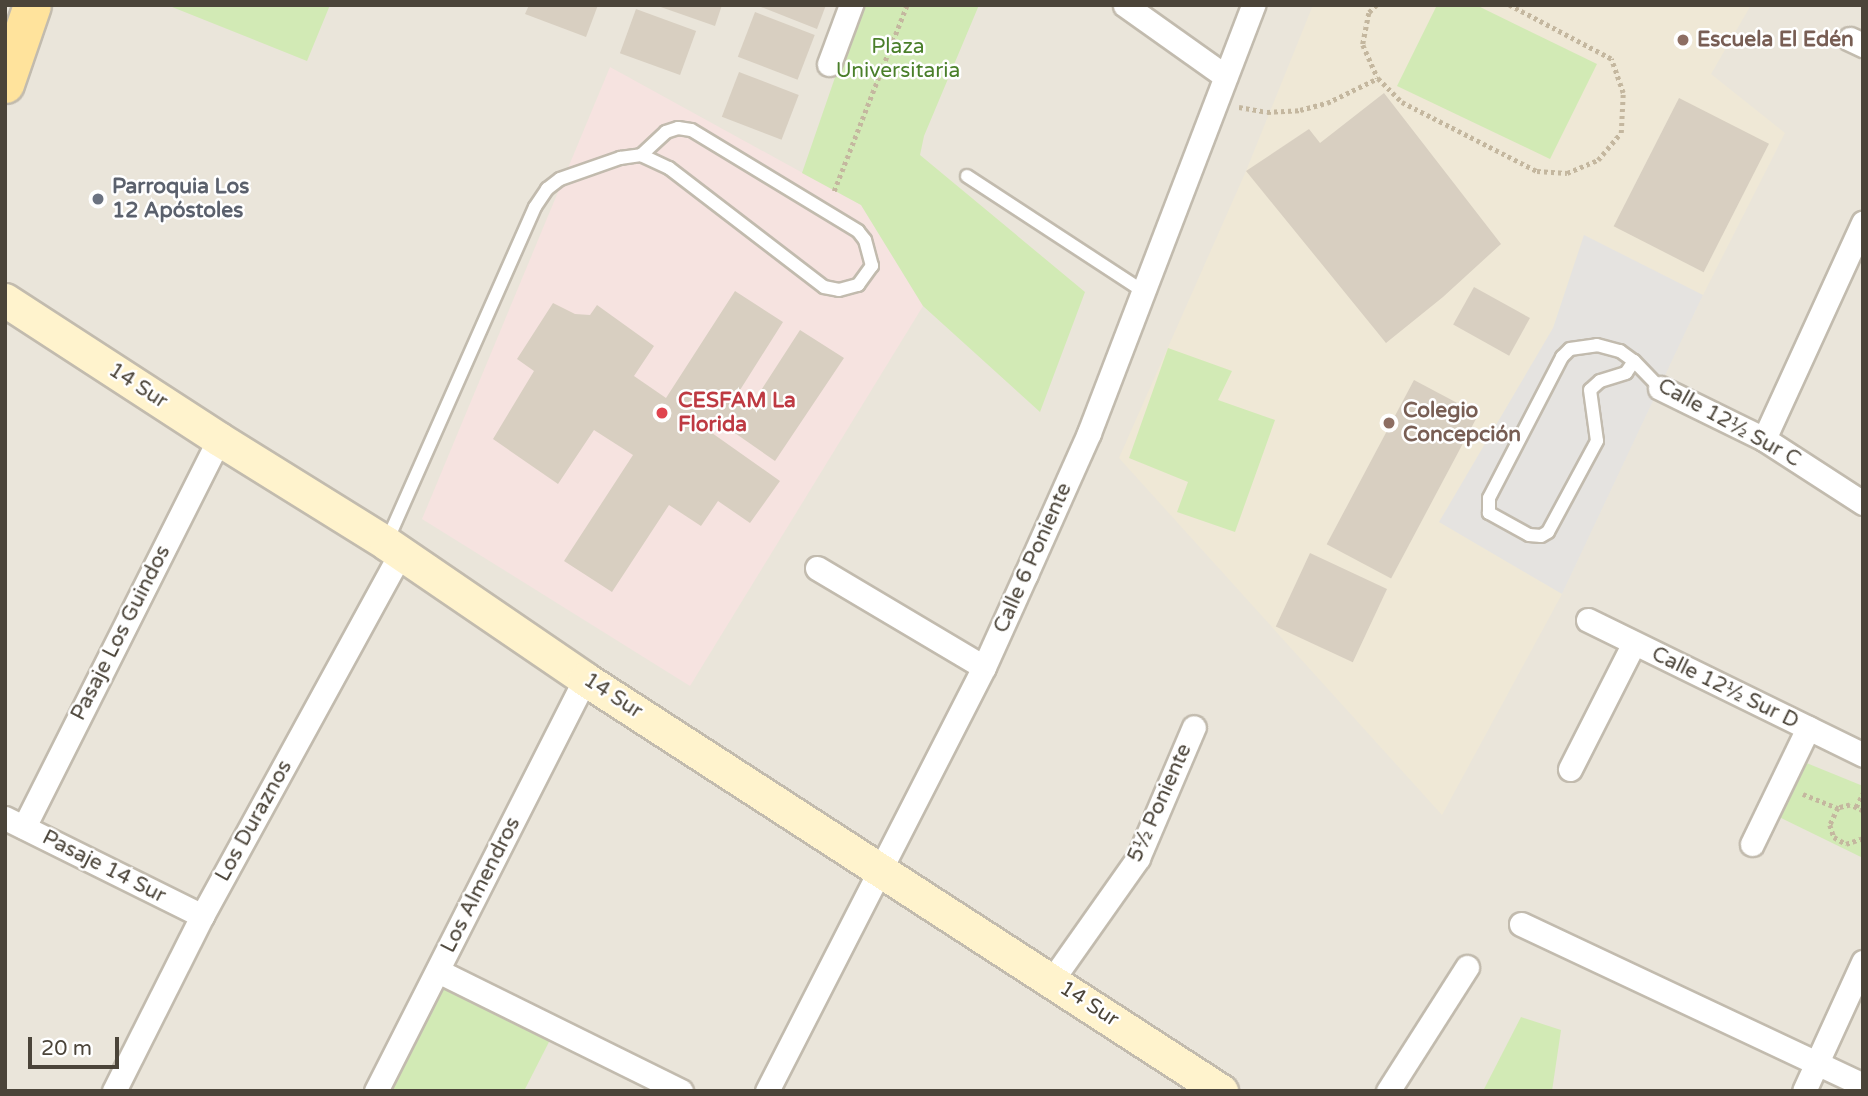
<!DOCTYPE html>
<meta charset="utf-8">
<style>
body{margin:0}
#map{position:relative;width:1868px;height:1096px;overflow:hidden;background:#f6f3ec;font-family:"Varela Round",sans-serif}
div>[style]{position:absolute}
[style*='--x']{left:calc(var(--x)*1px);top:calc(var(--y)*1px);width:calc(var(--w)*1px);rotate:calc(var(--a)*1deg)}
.residential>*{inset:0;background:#eae5da;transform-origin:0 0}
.education>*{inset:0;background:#efe8d6}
.medical>*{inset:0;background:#f6e3e0}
.green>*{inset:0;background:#d2eab5}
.parking>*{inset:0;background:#e5e3e0}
.building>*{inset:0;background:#d8cfc1;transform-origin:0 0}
.path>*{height:4.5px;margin-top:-2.25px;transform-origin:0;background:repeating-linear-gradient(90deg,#c4b79f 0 3.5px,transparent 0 7px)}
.roads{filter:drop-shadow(2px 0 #c2bbae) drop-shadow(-2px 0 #c2bbae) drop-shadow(0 2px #c2bbae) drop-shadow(0 -2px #c2bbae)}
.lane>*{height:12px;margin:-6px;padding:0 6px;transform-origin:6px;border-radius:6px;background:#fff}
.street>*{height:23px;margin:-11.5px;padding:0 11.5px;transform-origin:11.5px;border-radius:11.5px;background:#fff}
.secondary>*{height:33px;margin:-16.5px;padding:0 16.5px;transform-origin:16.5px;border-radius:16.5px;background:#fff3cd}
.primary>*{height:37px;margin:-18.5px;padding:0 18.5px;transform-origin:18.5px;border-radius:18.5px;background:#ffe39c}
.dots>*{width:19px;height:19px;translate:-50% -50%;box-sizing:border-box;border:4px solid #fff;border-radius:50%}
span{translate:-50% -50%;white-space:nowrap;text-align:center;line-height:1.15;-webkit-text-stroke:5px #fff;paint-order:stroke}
.education-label{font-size:21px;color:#785e54;font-weight:700}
.left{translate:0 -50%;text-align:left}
.park-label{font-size:21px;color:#4a7f2a}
.worship-label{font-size:21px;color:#5b616d;font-weight:700}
.street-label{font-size:21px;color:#4b4439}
.health-label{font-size:21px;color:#be3a42;font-weight:700}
.frame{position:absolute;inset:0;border:7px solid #4b4439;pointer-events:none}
.scale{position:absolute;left:28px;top:1037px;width:91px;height:32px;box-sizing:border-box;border:4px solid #4b4439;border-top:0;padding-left:9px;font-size:21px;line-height:24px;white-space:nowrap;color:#4b4439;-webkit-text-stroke:5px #fff;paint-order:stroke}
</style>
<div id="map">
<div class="residential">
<div style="left:5px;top:5px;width:1858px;height:1086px"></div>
</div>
<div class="education">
<div style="clip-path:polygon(1313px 5px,1751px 5px,1711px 74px,1785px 133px,1703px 295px,1562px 594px,1442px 815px,1119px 458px,1246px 171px)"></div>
</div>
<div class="medical">
<div style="clip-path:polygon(610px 67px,861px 205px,923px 306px,690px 686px,422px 519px)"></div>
</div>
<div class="green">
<div style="clip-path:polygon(167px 5px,330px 5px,307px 61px)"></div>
<div style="clip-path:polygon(860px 5px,979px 5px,924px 136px,920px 155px,1085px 292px,1040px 412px,923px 306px,861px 205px,802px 173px)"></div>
<div style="clip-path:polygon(1437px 5px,1476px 5px,1597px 64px,1550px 159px,1397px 86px)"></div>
<div style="clip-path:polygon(1168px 348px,1232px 371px,1218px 400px,1275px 420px,1235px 532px,1177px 512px,1188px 482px,1129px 458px)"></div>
<div style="clip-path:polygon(1804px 762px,1863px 786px,1863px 858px,1779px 817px)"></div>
<div style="clip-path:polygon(443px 985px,552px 1036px,524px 1091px,390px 1091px)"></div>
<div style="clip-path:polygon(1521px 1017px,1561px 1030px,1552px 1091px,1483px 1091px)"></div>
</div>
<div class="parking">
<div style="clip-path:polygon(1584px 235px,1703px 295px,1562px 594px,1439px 522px,1553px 328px)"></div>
</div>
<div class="building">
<div style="clip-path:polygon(529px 5px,598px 5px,586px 37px,525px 14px)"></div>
<div style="clip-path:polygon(655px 5px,722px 5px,715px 26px)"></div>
<div style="clip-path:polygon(756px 5px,826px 5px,817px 29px)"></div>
<div style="left:636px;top:9px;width:64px;height:47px;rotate:20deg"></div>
<div style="left:755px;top:12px;width:64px;height:48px;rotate:21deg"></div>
<div style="left:739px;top:72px;width:64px;height:48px;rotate:21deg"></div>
<div style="clip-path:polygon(1384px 93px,1501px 244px,1443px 297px,1386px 343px,1246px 171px,1309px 129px,1320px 143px)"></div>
<div style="left:1679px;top:98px;width:101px;height:144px;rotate:27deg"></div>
<div style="left:1474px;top:287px;width:64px;height:43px;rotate:29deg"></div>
<div style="clip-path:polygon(735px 291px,783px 322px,735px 398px,749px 409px,800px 330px,844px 358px,775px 461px,719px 422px,712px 433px,780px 481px,750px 523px,718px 501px,701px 526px,669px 505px,612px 592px,564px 561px,633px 455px,594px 430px,558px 484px,493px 439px,534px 371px,517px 359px,553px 303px,575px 314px,590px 315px,597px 305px,654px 346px,634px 376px,666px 398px)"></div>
<div style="left:1414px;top:380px;width:73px;height:186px;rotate:28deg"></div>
<div style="left:1310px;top:553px;width:85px;height:81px;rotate:25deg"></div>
</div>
<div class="path">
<div style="--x:1377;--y:5;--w:11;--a:135"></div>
<div style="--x:1369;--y:13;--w:33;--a:101"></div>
<div style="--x:1363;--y:45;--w:36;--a:66"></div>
<div style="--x:1378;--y:78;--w:34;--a:45"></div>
<div style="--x:1402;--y:102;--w:152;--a:27.1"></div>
<div style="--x:1537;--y:171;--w:30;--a:4"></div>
<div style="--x:1567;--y:173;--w:34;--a:-23"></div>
<div style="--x:1598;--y:160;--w:35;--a:-50"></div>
<div style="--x:1621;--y:133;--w:40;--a:-87.1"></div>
<div style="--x:1623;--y:93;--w:36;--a:-109"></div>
<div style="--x:1611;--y:59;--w:115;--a:-152.1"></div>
<div style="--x:1239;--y:107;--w:28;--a:10"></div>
<div style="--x:1267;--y:112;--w:33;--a:-3"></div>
<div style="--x:1300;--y:110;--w:28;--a:-15"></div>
<div style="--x:1327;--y:103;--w:57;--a:-26.1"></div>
<div style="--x:834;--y:191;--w:200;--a:-68.6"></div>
<div style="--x:1803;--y:794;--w:38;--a:22"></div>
<div style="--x:1856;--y:807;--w:16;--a:-63"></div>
<div style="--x:1863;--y:811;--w:14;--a:-155"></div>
<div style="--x:1850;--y:805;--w:12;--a:166"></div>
<div style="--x:1838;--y:808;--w:19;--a:115"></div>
<div style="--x:1830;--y:825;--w:13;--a:72"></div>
<div style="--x:1834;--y:837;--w:14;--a:30"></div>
<div style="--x:1846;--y:844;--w:18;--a:-19"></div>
</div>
<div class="roads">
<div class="lane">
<div style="--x:967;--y:176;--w:210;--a:33.2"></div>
<div style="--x:1634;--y:361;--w:14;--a:124"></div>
<div style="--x:1626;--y:373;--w:27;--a:163"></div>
<div style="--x:1600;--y:381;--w:13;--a:138"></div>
<div style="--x:1590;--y:390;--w:51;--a:82.2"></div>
<div style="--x:1597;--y:441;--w:103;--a:118.3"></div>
<div style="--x:1548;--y:532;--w:8;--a:150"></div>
<div style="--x:1541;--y:536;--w:12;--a:-175"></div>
<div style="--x:1529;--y:535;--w:46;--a:-151.2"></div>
<div style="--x:1489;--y:513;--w:15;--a:-90"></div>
<div style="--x:1489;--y:498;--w:159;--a:-62.6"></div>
<div style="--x:1562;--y:357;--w:11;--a:-45"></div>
<div style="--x:1570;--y:349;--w:27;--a:-8"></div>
<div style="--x:1597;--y:345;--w:24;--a:15"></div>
<div style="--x:1620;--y:351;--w:17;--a:36"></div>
<div style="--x:1634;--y:361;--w:37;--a:46"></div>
<div style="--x:387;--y:541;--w:365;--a:-66.1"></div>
<div style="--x:535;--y:207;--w:22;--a:-56"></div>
<div style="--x:547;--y:189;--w:16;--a:-38"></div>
<div style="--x:560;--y:179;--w:64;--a:-19.3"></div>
<div style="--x:620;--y:158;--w:21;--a:-8"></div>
<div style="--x:641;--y:155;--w:31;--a:25"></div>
<div style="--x:669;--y:168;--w:195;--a:37.5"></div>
<div style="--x:824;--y:287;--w:15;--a:11"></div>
<div style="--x:839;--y:290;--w:20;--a:-15"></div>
<div style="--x:858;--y:285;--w:24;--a:-54"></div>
<div style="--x:872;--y:266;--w:27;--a:-105"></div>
<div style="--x:865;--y:240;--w:11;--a:-128"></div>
<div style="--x:858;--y:231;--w:195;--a:-148.8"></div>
<div style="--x:691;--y:130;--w:13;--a:-171"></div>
<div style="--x:678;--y:128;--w:13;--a:162"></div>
<div style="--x:666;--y:132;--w:34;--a:137"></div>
</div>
<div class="street">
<div style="--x:1125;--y:5;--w:123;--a:35.4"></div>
<div style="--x:1850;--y:39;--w:14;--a:25"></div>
<div style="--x:829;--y:64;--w:63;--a:-69.6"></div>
<div style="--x:1660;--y:388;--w:116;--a:26.1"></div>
<div style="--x:1764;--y:439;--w:118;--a:32.9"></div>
<div style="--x:1764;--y:439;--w:238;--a:-65.4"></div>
<div style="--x:817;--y:568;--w:194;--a:30.7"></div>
<div style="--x:1588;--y:620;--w:306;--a:26.1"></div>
<div style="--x:1570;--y:769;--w:141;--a:-63.1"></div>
<div style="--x:5;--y:818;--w:220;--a:26.4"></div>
<div style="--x:24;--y:827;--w:434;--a:-63.3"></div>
<div style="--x:1752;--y:844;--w:129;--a:-64.2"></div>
<div style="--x:1521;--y:924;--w:378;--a:25.2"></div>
<div style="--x:438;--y:971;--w:271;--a:26.3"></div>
<div style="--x:1052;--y:980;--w:149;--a:-54.8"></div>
<div style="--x:1138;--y:858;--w:142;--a:-66.9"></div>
<div style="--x:114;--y:1091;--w:196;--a:-63.3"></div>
<div style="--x:202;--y:916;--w:413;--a:-61.3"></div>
<div style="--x:376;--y:1091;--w:462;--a:-63.1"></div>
<div style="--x:767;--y:1091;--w:476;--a:-62.9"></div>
<div style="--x:984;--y:667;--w:102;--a:-65.7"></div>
<div style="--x:1026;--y:574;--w:154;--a:-65.9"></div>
<div style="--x:1089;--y:433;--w:458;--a:-69"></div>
<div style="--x:1388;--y:1091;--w:147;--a:-57.5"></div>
<div style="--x:1804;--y:1091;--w:142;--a:-65.4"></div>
</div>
<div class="secondary">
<div style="--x:5;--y:300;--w:255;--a:33"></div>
<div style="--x:219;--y:439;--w:197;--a:31.9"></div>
<div style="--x:386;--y:543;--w:241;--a:34.3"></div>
<div style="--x:585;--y:679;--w:758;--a:32.94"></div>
</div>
<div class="primary">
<div style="--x:5;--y:84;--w:83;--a:-71.1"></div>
</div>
</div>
<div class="dots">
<div style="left:1683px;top:40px;background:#8d6e63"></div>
<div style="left:98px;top:199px;background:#6b7280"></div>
<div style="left:662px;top:413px;background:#e0444e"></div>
<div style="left:1389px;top:423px;background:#8d6e63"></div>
</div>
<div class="education-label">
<span class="left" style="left:1697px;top:40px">Escuela El Edén</span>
<span class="left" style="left:1403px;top:423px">Colegio<br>Concepción</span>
</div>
<div class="park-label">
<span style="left:898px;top:59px">Plaza<br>Universitaria</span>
</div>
<div class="worship-label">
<span class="left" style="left:112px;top:199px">Parroquia Los<br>12 Apóstoles</span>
</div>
<div class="street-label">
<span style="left:138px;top:386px;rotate:33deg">14 Sur</span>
<span style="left:1729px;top:423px;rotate:29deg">Calle 12½ Sur C</span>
<span style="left:1033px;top:558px;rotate:-66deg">Calle 6 Poniente</span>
<span style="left:121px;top:633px;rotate:-63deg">Pasaje Los Guindos</span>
<span style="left:1725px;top:688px;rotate:26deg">Calle 12½ Sur D</span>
<span style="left:613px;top:696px;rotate:33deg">14 Sur</span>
<span style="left:1160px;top:803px;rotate:-66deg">5½ Poniente</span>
<span style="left:254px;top:821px;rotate:-61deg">Los Duraznos</span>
<span style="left:104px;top:867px;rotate:27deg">Pasaje 14 Sur</span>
<span style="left:481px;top:885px;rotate:-63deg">Los Almendros</span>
<span style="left:1089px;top:1004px;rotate:33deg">14 Sur</span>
</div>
<div class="health-label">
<span class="left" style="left:678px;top:413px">CESFAM La<br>Florida</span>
</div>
<div class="frame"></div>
<div class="scale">20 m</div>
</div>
